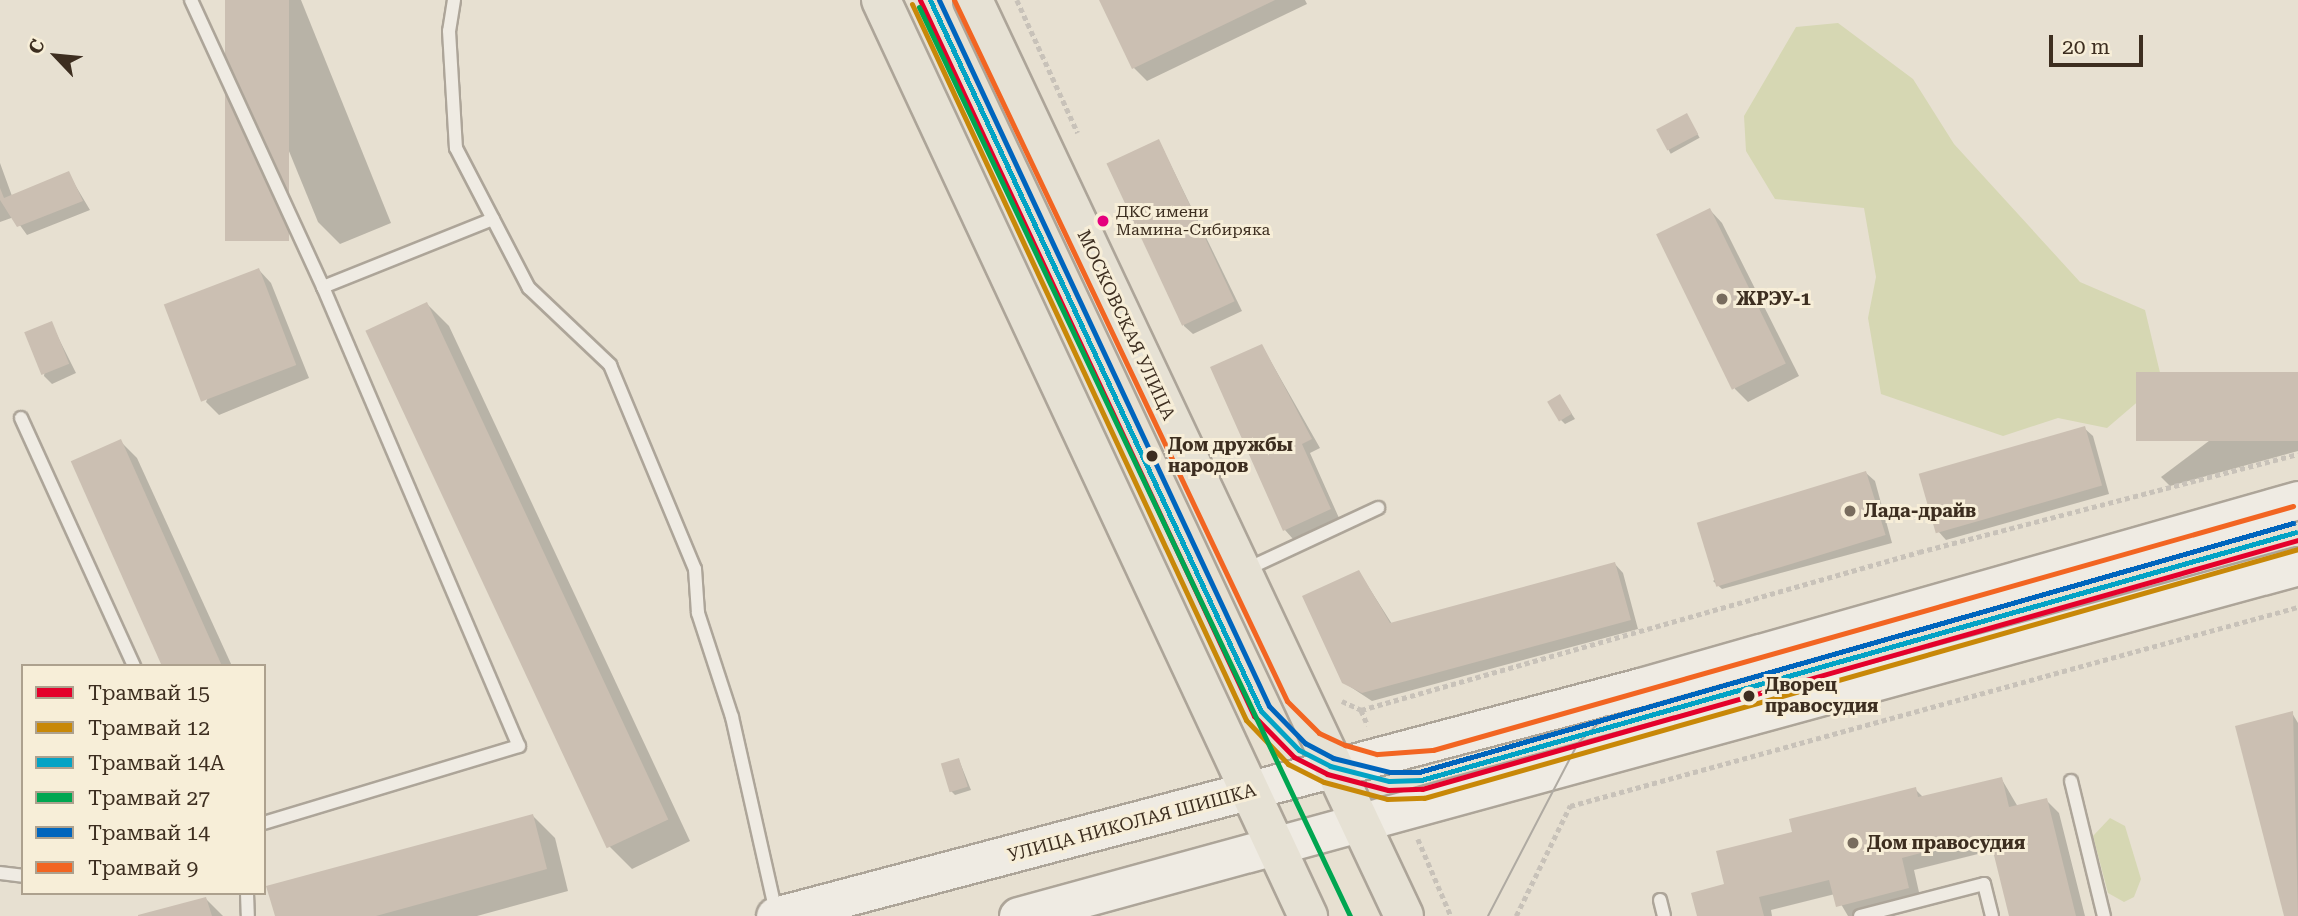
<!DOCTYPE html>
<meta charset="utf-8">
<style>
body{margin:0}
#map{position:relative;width:2298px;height:916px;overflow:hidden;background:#e7e0d1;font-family:"Roboto Serif",serif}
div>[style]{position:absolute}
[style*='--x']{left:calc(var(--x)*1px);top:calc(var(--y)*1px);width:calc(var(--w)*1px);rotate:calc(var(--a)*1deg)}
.green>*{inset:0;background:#d6d7b3}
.shadow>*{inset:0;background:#0003;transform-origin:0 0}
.building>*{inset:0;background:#cbbfb2;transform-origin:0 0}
.path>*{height:4.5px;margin-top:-2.25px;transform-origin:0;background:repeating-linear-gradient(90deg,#c8c2b9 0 5px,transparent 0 8.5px)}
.roads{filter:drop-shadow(2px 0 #ada599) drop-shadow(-2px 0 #ada599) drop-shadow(0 2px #ada599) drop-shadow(0 -2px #ada599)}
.lane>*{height:12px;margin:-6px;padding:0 6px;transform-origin:6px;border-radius:6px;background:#efebe3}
.secondary>*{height:37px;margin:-18.5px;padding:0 18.5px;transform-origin:18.5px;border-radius:18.5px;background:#efebe3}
.primary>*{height:38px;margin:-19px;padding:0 19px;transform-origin:19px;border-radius:19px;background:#e6e1d4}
.tram>*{height:2px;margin:-1px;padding:0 1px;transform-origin:1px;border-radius:1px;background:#afaaa2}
.tram-1>*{height:5px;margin:-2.5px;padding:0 2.5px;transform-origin:2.5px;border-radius:2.5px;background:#e4002b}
.tram-2>*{height:5px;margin:-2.5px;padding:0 2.5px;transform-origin:2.5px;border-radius:2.5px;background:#c88808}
.tram-3>*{height:5px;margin:-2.5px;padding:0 2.5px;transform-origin:2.5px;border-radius:2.5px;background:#03a3c5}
.tram-4>*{height:5px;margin:-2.5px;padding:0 2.5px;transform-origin:2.5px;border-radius:2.5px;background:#00a651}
.tram-5>*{height:5px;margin:-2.5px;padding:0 2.5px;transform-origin:2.5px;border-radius:2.5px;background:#0065bd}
.tram-6>*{height:5px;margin:-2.5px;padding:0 2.5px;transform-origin:2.5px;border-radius:2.5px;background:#f26522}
.dots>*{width:19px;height:19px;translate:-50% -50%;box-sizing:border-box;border:4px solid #f7eed8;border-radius:50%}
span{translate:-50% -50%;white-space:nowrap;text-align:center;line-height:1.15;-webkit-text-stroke:6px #f7eed8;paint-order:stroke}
.bus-label{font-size:16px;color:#3d2e20}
.left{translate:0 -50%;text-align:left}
.poi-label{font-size:18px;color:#3d2e20;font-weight:700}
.street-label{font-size:18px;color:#3d2e20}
.stop-label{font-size:18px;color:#3d2e20;font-weight:700}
.legend{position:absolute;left:21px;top:664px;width:245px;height:231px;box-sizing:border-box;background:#f7eed8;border:2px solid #ada18e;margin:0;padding:9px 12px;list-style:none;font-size:21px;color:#3d2e20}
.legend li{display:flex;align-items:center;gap:14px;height:35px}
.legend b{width:35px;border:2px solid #ada18e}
.north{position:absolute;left:21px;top:21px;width:70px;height:70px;-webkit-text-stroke:5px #f7eed8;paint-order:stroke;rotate:296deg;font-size:19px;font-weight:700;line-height:28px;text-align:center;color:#3d2e20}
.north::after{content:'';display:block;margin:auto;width:24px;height:32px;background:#3d2e20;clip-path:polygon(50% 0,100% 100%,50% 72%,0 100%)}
.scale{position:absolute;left:2049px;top:35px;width:94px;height:32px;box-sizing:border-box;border:4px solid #3d2e20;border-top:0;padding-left:9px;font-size:21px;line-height:24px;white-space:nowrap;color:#3d2e20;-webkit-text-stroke:5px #f7eed8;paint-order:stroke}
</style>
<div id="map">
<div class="green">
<div style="clip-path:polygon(1838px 23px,1913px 79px,1954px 144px,2080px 282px,2145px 310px,2162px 381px,2107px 428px,2058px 418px,2003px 436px,1881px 394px,1868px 318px,1876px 277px,1864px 208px,1775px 199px,1746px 151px,1744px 116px,1796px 27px)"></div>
<div style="clip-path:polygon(2110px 818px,2125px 826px,2141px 879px,2134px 897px,2124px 902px,2108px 893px,2093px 836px)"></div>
</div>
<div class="shadow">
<div style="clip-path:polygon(227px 0,301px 0,391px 223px,340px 244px,318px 222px)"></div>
<div style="clip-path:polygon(1101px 0,1305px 0,1307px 4px,1147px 81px,1134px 68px)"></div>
<div style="left:1687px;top:115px;width:26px;height:33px;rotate:61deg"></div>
<div style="clip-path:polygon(1159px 141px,1242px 311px,1193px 334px,1184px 326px)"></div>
<div style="clip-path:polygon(0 163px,12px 196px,68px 173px,90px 210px,27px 235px,14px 217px,0 222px)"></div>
<div style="clip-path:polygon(1710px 210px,1722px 223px,1799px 376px,1748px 402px,1735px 389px)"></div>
<div style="clip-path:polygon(259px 270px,271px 283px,309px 378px,219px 415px,206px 402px)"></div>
<div style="clip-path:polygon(427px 304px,449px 326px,690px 841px,632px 869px,610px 847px)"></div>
<div style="clip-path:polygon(51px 323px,76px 373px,52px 384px,44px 376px)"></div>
<div style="clip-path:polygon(1262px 346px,1320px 448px,1310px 453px,1339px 518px,1293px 539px,1285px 530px)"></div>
<div style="clip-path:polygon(2298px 374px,2298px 451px,2170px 486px,2161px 477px)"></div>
<div style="clip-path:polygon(1560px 396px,1575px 419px,1565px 424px,1561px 420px)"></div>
<div style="clip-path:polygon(2084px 428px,2093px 436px,2109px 494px,1946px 540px,1938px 531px)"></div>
<div style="clip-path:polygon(120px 441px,137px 458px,232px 666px,166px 666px)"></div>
<div style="clip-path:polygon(1866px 473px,1875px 481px,1892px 543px,1722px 589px,1713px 581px)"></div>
<div style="clip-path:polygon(1615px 564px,1623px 573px,1638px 629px,1372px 701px,1343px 682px,1359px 572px,1392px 624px)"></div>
<div style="clip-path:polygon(2292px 713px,2298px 723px,2298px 916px,2286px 916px)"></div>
<div style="clip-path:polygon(959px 760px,971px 790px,955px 795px,951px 791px)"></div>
<div style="clip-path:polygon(2001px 778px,2018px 807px,2046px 800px,2059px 813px,2085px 916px,2011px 916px,1994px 850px,1914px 870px,1921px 901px,1862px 916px,1848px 916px,1835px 894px,1771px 910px,1772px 916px,1698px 916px,1727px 885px,1794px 834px,1915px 789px,1924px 798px)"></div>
<div style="clip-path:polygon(533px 816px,555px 838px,568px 891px,477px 916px,277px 916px)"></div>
<div style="clip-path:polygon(206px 899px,223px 916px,142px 916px)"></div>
</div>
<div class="building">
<div style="left:225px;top:0;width:64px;height:241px"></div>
<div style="clip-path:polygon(1099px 0,1275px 0,1132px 69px)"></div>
<div style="left:1687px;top:113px;width:24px;height:35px;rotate:62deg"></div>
<div style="left:1159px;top:139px;width:179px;height:58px;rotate:65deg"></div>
<div style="clip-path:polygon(69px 171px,83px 201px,17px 227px,0 200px,0 188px,4px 198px)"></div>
<div style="left:1710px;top:208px;width:173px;height:60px;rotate:64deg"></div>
<div style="left:259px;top:268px;width:104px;height:102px;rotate:69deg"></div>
<div style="left:427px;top:302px;width:571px;height:68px;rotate:65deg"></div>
<div style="left:52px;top:321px;width:46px;height:30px;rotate:68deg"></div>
<div style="clip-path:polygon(1262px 344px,1312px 439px,1302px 444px,1331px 509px,1283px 531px,1210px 367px)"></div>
<div style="left:2298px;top:372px;width:69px;height:162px;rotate:90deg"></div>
<div style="left:1560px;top:394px;width:23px;height:15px;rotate:59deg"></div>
<div style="left:2085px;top:426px;width:62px;height:173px;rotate:74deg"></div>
<div style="left:121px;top:439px;width:249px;height:55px;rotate:66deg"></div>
<div style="left:1866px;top:471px;width:67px;height:177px;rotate:73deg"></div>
<div style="clip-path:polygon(1615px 562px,1631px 620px,1362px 693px,1342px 683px,1302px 596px,1359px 570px,1390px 623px)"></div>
<div style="clip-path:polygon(2293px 711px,2298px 916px,2284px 916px,2235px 726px)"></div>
<div style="left:959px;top:758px;width:30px;height:19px;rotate:73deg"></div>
<div style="clip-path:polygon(2002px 777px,2009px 807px,2047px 798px,2076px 916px,2009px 916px,1989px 835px,1902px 858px,1909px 888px,1836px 907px,1829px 880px,1759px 897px,1764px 916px,1697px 916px,1691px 893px,1724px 884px,1716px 851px,1792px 832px,1789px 819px,1916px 787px,1918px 797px)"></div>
<div style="clip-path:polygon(533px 814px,547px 869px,376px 916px,275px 916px,266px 886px)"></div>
<div style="clip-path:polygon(206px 897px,212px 916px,138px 916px,138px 915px)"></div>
</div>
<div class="path">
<div style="--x:1017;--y:0;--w:146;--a:65.4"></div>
<div style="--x:1342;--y:701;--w:21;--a:25"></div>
<div style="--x:1361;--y:710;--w:580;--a:-15.81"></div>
<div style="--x:1919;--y:552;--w:391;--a:-14.5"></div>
<div style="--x:1361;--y:710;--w:17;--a:66"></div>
<div style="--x:1418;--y:839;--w:84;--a:66.8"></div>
<div style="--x:1516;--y:916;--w:123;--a:-63.9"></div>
<div style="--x:1570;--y:806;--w:755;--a:-15.29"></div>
</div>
<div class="roads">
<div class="lane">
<div style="--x:191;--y:0;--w:316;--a:65.3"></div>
<div style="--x:323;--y:287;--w:499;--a:66.9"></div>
<div style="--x:519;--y:746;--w:266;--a:163.2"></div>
<div style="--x:454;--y:0;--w:31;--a:99"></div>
<div style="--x:449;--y:31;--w:117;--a:86.6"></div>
<div style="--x:456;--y:148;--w:158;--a:62.5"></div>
<div style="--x:529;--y:288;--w:112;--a:43.5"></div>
<div style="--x:610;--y:365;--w:221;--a:67.4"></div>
<div style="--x:695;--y:569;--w:44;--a:86.1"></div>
<div style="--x:698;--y:613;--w:109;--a:71.9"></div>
<div style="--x:732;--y:717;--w:200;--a:77.3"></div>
<div style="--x:323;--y:287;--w:183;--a:-21.8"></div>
<div style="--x:21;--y:418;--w:273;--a:65.5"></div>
<div style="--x:1245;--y:570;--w:147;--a:-25"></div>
<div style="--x:2071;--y:781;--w:139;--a:76.3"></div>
<div style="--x:0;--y:873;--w:23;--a:7"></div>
<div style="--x:247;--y:893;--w:23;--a:88"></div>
<div style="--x:1660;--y:900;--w:16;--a:76"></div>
<div style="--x:1860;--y:916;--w:128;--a:-14.5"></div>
<div style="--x:1984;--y:884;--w:33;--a:76"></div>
</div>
<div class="secondary">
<div style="--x:775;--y:916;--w:895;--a:-14.83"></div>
<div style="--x:1640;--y:687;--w:684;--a:-15.86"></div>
<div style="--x:1018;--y:916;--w:1327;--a:-15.29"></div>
</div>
<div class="primary">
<div style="--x:881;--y:0;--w:1011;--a:65.01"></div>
<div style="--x:973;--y:0;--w:1012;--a:64.8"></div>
</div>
</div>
<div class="tram">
<div style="--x:1488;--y:916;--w:195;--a:-62.5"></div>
<div style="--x:1578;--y:743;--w:39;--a:-44"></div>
</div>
<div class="tram-1">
<div style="--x:920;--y:0;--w:790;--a:64.99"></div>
<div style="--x:1254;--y:716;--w:57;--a:45.7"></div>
<div style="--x:1294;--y:757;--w:37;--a:27"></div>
<div style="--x:1327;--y:774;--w:63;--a:14.7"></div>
<div style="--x:1388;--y:790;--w:34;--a:-2"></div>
<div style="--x:1422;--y:789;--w:911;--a:-15.87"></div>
</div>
<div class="tram-2">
<div style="--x:912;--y:4;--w:790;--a:64.99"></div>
<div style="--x:1246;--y:720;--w:61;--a:46.3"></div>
<div style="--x:1288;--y:764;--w:40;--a:26.6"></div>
<div style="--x:1324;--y:782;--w:65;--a:15.1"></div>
<div style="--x:1387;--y:799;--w:37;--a:-2"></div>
<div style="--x:1424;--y:798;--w:909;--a:-15.9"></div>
</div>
<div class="tram-3">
<div style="--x:930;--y:0;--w:784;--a:65.04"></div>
<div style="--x:1261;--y:711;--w:54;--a:45.7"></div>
<div style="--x:1299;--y:750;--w:35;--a:27"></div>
<div style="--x:1330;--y:766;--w:61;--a:14.3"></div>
<div style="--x:1389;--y:781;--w:32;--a:-2"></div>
<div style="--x:1421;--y:780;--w:909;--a:-15.82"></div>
</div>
<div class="tram-4">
<div style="--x:919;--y:7;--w:1006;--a:64.63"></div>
</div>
<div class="tram-5">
<div style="--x:939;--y:0;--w:779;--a:64.95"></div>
<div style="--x:1269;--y:706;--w:52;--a:45.8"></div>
<div style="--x:1305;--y:743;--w:32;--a:28"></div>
<div style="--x:1333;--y:758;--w:59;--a:13.8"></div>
<div style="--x:1390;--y:772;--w:29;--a:0"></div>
<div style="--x:1419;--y:772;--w:909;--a:-15.9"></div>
</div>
<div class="tram-6">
<div style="--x:954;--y:0;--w:776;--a:64.59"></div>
<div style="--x:1287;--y:701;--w:45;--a:45"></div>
<div style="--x:1319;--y:733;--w:29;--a:25"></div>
<div style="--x:1345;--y:745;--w:33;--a:16"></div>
<div style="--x:1377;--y:754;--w:56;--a:-4.1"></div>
<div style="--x:1433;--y:750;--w:894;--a:-15.84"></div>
</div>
<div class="dots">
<div style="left:1103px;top:221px;background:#e5007d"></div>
<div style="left:1722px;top:299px;background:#786c5e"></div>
<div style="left:1152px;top:456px;background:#3d2e20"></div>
<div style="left:1850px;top:511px;background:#786c5e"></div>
<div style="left:1749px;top:696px;background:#3d2e20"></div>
<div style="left:1853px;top:843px;background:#786c5e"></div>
</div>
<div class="bus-label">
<span class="left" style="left:1116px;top:221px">ДКС имени<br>Мамина-Сибиряка</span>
</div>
<div class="poi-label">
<span class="left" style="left:1736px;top:299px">ЖРЭУ-1</span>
<span class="left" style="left:1864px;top:511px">Лада-драйв</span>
<span class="left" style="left:1867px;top:843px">Дом правосудия</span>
</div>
<div class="street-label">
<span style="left:1126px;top:325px;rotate:65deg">МОСКОВСКАЯ УЛИЦА</span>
<span style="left:1132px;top:823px;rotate:-15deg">УЛИЦА НИКОЛАЯ ШИШКА</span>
</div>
<div class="stop-label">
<span class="left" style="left:1168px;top:456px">Дом дружбы<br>народов</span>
<span class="left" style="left:1765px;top:696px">Дворец<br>правосудия</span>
</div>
<ul class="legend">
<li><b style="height:9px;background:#e4002b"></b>Трамвай 15</li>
<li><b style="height:9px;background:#c88808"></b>Трамвай 12</li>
<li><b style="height:9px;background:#03a3c5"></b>Трамвай 14А</li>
<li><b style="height:9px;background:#00a651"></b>Трамвай 27</li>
<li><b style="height:9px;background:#0065bd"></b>Трамвай 14</li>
<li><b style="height:9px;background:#f26522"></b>Трамвай 9</li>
</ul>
<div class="north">С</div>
<div class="scale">20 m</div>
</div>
